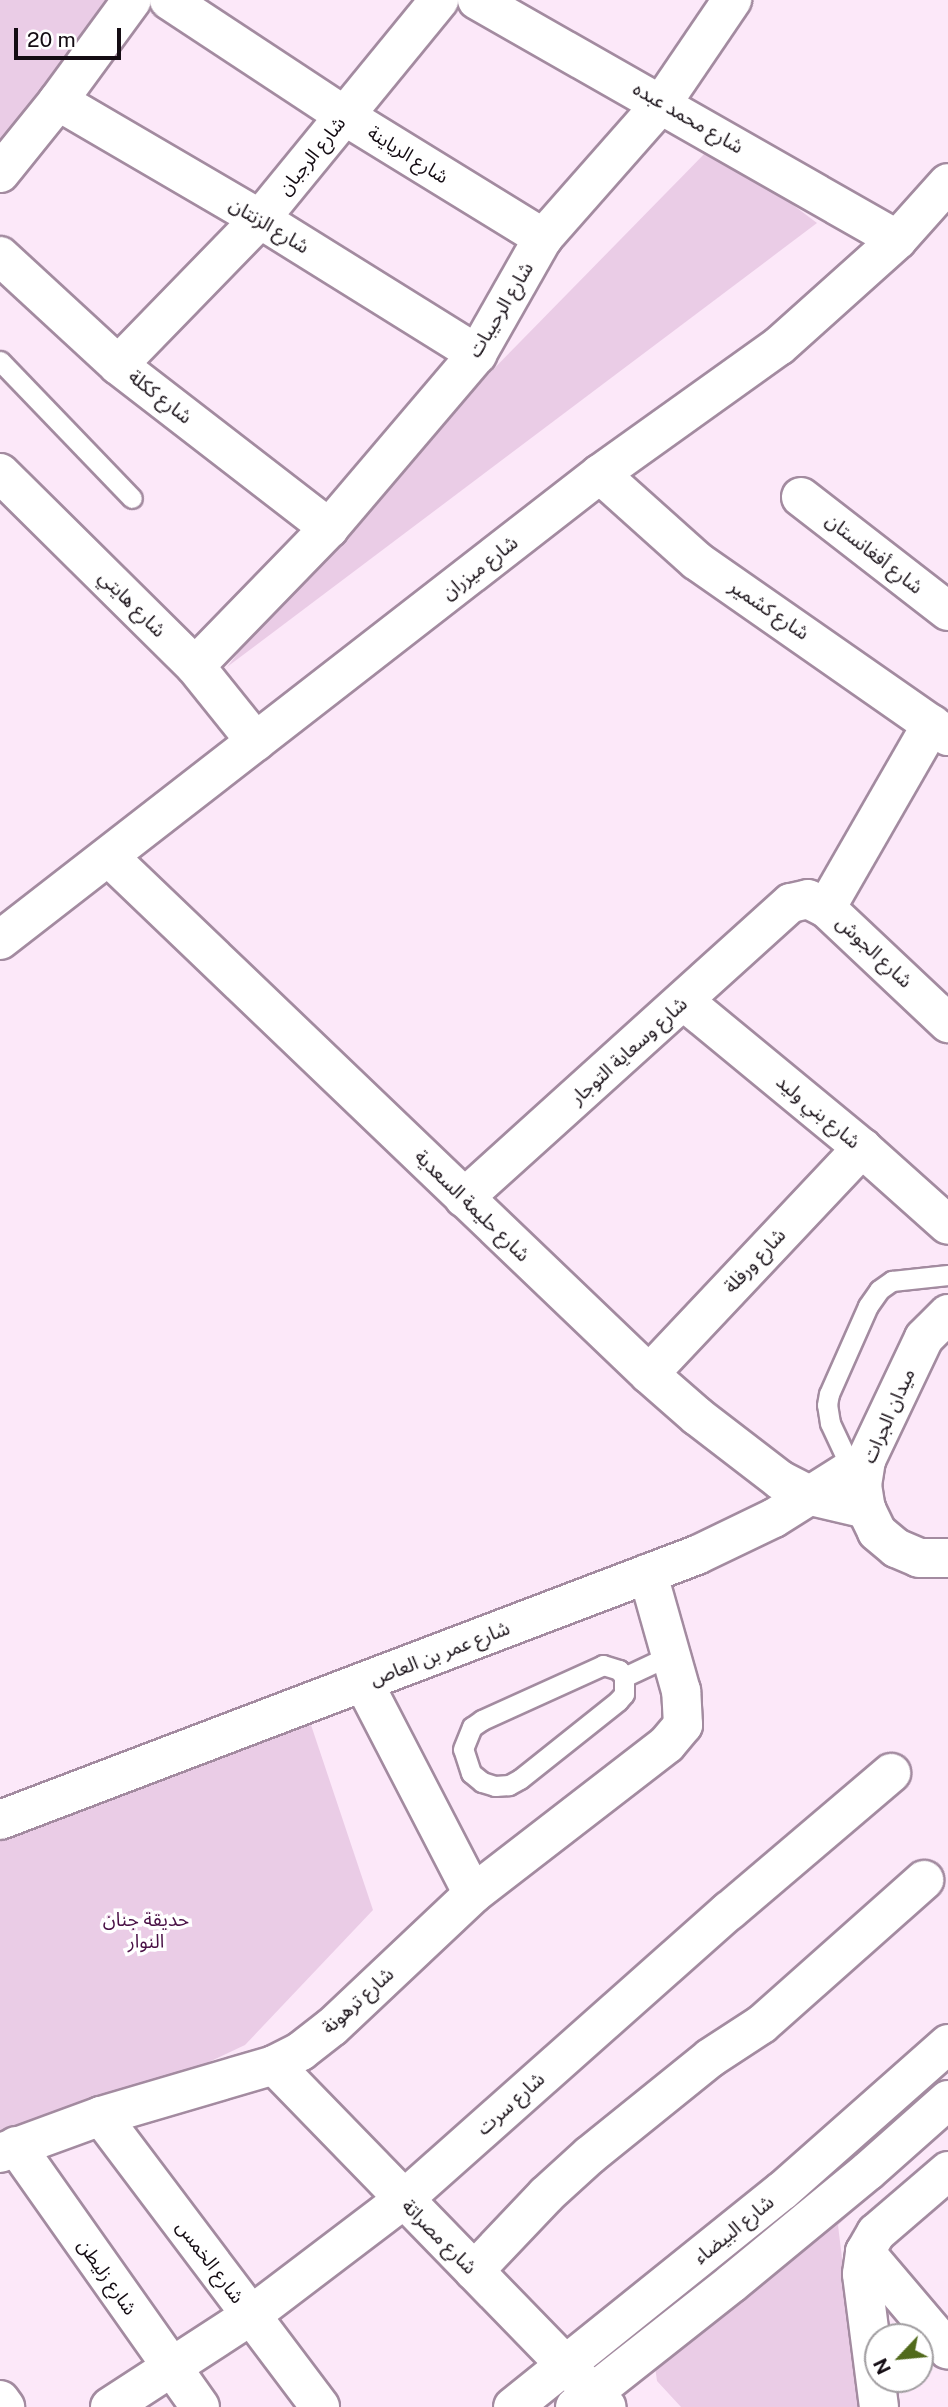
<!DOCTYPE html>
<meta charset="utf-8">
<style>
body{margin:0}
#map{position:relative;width:948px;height:2407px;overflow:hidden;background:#fce8f9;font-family:"Public Sans","Noto Sans Arabic",sans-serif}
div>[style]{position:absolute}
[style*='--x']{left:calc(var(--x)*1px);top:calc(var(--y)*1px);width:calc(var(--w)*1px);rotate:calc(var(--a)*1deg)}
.green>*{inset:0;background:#eacce6}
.roads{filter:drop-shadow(2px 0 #a38ba0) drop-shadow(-2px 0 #a38ba0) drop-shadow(0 2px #a38ba0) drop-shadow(0 -2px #a38ba0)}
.lane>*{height:19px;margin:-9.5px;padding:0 9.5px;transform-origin:9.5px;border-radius:9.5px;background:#fff}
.street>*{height:38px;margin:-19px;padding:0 19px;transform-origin:19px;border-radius:19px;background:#fff}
.secondary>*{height:38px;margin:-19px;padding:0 19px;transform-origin:19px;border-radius:19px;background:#fff}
span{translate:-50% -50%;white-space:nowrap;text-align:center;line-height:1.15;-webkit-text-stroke:7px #fff;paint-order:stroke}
.street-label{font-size:19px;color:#140c13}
.park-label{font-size:19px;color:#491045}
.north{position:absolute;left:864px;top:2323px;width:70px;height:70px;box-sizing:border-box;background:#fff;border:2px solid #a19ea1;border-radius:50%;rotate:244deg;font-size:19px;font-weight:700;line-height:28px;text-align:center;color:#140c13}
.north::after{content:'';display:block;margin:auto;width:24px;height:32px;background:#516a1b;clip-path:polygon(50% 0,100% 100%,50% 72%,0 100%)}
.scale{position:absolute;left:14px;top:28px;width:107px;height:32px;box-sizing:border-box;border:4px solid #140c13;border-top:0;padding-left:9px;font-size:21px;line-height:24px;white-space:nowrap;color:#140c13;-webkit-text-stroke:5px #fff;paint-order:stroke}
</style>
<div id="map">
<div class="green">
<div style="clip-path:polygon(0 0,110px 0,0 151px)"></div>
<div style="clip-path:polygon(713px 145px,817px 223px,227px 667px,332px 534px)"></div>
<div style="clip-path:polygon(309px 1719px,373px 1910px,245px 2045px,141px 2094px,0 2142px,0 1829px)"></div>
<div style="clip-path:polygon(948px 2123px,838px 2225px,860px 2407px,681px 2407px,657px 2381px,652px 2346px)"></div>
</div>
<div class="roads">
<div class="lane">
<div style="--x:0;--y:361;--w:190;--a:46.1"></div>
<div style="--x:852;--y:1470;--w:52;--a:-115.1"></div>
<div style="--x:830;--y:1423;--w:18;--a:-99"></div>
<div style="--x:827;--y:1405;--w:11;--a:-80"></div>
<div style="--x:829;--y:1394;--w:96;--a:-66.1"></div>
<div style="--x:868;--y:1306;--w:19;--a:-55"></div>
<div style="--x:879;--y:1290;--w:16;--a:-35"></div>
<div style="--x:892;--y:1281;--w:56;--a:-6.1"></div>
<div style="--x:603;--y:1665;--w:17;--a:17"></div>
<div style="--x:619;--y:1670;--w:9;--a:54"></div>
<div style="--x:624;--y:1677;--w:17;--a:90"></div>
<div style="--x:624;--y:1694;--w:9;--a:131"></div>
<div style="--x:618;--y:1701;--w:125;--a:141.5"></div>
<div style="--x:520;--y:1779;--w:13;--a:151"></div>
<div style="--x:509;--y:1785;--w:14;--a:176"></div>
<div style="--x:495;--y:1786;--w:14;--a:-163"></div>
<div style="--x:482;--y:1782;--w:14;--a:-141"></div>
<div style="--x:471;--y:1773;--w:25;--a:-108"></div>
<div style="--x:463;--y:1749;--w:24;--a:-68"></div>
<div style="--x:472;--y:1727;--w:12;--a:-35"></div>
<div style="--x:482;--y:1720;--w:133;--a:-24.4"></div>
<div style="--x:624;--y:1677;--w:52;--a:-25.1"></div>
</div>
<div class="street">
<div style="--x:169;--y:0;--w:211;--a:33.4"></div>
<div style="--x:345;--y:116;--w:233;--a:31.6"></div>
<div style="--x:477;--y:0;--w:484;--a:29.7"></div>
<div style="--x:58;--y:101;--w:234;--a:30.3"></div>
<div style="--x:260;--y:219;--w:256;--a:31.9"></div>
<div style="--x:0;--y:173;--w:92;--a:-51.1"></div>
<div style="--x:58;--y:101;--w:125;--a:-53.8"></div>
<div style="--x:0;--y:256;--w:161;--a:42.7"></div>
<div style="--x:118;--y:365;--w:267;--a:37.7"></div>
<div style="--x:118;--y:365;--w:204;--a:-45.8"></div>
<div style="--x:260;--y:219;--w:283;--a:-50.7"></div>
<div style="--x:600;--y:474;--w:130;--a:41.9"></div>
<div style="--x:697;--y:561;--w:306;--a:34.9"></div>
<div style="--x:801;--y:497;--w:186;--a:37.8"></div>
<div style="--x:195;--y:666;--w:192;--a:-45.8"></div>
<div style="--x:329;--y:528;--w:228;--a:-49.6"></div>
<div style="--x:477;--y:354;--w:133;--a:-60.4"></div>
<div style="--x:543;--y:238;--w:180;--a:-48.6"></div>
<div style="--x:662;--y:103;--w:125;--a:-55.8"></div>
<div style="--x:826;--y:908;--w:212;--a:-60.1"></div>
<div style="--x:685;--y:1002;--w:229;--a:39.5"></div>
<div style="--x:862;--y:1148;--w:115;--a:41.8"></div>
<div style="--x:464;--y:1198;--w:440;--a:-42.1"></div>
<div style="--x:791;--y:903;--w:17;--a:-13"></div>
<div style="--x:808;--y:899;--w:20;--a:27"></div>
<div style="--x:826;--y:908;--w:168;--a:43.3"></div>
<div style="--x:649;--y:1374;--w:311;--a:-46.7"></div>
<div style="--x:473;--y:1894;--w:245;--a:-37.7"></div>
<div style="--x:667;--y:1744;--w:25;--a:-50"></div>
<div style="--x:683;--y:1725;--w:34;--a:-93"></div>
<div style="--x:681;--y:1691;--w:122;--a:-105.8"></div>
<div style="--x:274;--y:2065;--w:477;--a:45.8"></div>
<div style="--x:101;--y:2116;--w:364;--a:53"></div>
<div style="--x:16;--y:2146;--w:319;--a:54.8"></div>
<div style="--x:0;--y:2153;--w:108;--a:-20.1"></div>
<div style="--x:101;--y:2116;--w:180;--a:-16.4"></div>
<div style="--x:274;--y:2065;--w:30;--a:-27"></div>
<div style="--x:301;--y:2051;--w:39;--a:-38"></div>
<div style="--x:332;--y:2027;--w:194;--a:-43.3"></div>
<div style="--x:473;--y:1894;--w:237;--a:-117.4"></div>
<div style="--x:865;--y:2252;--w:128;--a:49.7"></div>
<div style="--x:474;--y:2271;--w:105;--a:-46.5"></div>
<div style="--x:546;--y:2195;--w:59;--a:-42.3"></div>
<div style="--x:590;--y:2155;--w:154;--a:-38.9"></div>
<div style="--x:710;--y:2058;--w:62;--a:-33.2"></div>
<div style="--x:762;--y:2024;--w:217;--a:-41.6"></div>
<div style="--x:0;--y:2400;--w:9;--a:54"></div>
<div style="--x:110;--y:2407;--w:167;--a:-33"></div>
<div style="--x:250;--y:2316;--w:192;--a:-37.2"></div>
<div style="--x:403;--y:2200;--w:436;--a:-41.6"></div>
<div style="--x:729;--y:1911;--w:213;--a:-40.4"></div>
<div style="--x:879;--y:2407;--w:134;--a:-97.3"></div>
<div style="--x:862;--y:2274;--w:22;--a:-82"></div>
<div style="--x:865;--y:2252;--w:22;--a:-60"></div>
<div style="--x:876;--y:2233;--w:95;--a:-40.7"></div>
</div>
<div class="secondary">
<div style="--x:0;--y:473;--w:274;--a:44.7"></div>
<div style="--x:195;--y:666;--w:97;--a:51.2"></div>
<div style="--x:109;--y:857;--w:748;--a:43.75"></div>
<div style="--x:649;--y:1374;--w:64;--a:41.2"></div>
<div style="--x:697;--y:1416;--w:105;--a:37.6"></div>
<div style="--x:780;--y:1480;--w:35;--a:27"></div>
<div style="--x:811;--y:1496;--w:57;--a:13.3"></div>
<div style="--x:0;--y:940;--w:760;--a:-37.84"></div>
<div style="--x:600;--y:474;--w:220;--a:-35.6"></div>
<div style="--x:779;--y:346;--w:159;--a:-41.9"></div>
<div style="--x:897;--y:240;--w:76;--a:-48.2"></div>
<div style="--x:948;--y:1314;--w:34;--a:135"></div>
<div style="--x:924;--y:1338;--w:135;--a:115.4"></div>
<div style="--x:866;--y:1460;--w:25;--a:99"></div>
<div style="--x:862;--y:1485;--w:24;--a:81"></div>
<div style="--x:866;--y:1509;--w:25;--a:64"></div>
<div style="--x:877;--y:1532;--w:25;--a:40"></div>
<div style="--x:896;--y:1548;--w:25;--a:23"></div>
<div style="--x:919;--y:1558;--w:29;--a:0"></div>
<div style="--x:0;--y:1820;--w:746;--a:-20.82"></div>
<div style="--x:697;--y:1555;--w:85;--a:-25.7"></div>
<div style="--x:774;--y:1518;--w:109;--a:-32.2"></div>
<div style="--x:513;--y:2407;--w:345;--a:-38.8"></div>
<div style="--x:782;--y:2191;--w:222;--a:-41.5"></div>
<div style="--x:575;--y:2407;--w:200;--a:-38.3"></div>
<div style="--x:732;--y:2283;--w:176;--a:-39.5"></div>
<div style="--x:868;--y:2171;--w:107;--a:-41.6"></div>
</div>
</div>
<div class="street-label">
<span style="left:688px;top:118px;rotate:30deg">شارع محمد عبده</span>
<span style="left:408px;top:155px;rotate:32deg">شارع الرياينة</span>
<span style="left:312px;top:156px;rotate:-51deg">شارع الرجبان</span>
<span style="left:269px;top:226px;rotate:31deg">شارع الزنتان</span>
<span style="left:501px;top:310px;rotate:-59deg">شارع الرحيبات</span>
<span style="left:160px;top:397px;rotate:38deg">شارع ككلة</span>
<span style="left:874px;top:554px;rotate:38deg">شارع أفغانستان</span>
<span style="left:480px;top:568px;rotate:-38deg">شارع ميزران</span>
<span style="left:132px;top:604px;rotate:45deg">شارع هايتي</span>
<span style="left:769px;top:610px;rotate:34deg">شارع كشمير</span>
<span style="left:874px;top:952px;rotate:43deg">شارع الجوش</span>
<span style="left:629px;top:1051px;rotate:-42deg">شارع وسعاية التوجار</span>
<span style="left:818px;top:1112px;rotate:40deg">شارع بني وليد</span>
<span style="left:472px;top:1206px;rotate:44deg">شارع حليمة السعدية</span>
<span style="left:755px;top:1261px;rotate:-47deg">شارع ورفلة</span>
<span style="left:889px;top:1416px;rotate:-66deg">ميدان الجرات</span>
<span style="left:440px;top:1654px;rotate:-21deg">شارع عمر بن العاص</span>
<span style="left:358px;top:2001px;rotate:-42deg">شارع ترهونة</span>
<span style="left:511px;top:2104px;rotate:-42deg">شارع سرت</span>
<span style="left:734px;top:2230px;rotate:-39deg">شارع البيضاء</span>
<span style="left:439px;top:2237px;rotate:45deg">شارع مصراتة</span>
<span style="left:210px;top:2262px;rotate:53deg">شارع الخمس</span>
<span style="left:107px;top:2277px;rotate:55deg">شارع زليطن</span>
</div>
<div class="park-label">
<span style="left:146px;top:1931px">حديقة جنان<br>النوار</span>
</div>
<div class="north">N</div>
<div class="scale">20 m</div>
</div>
